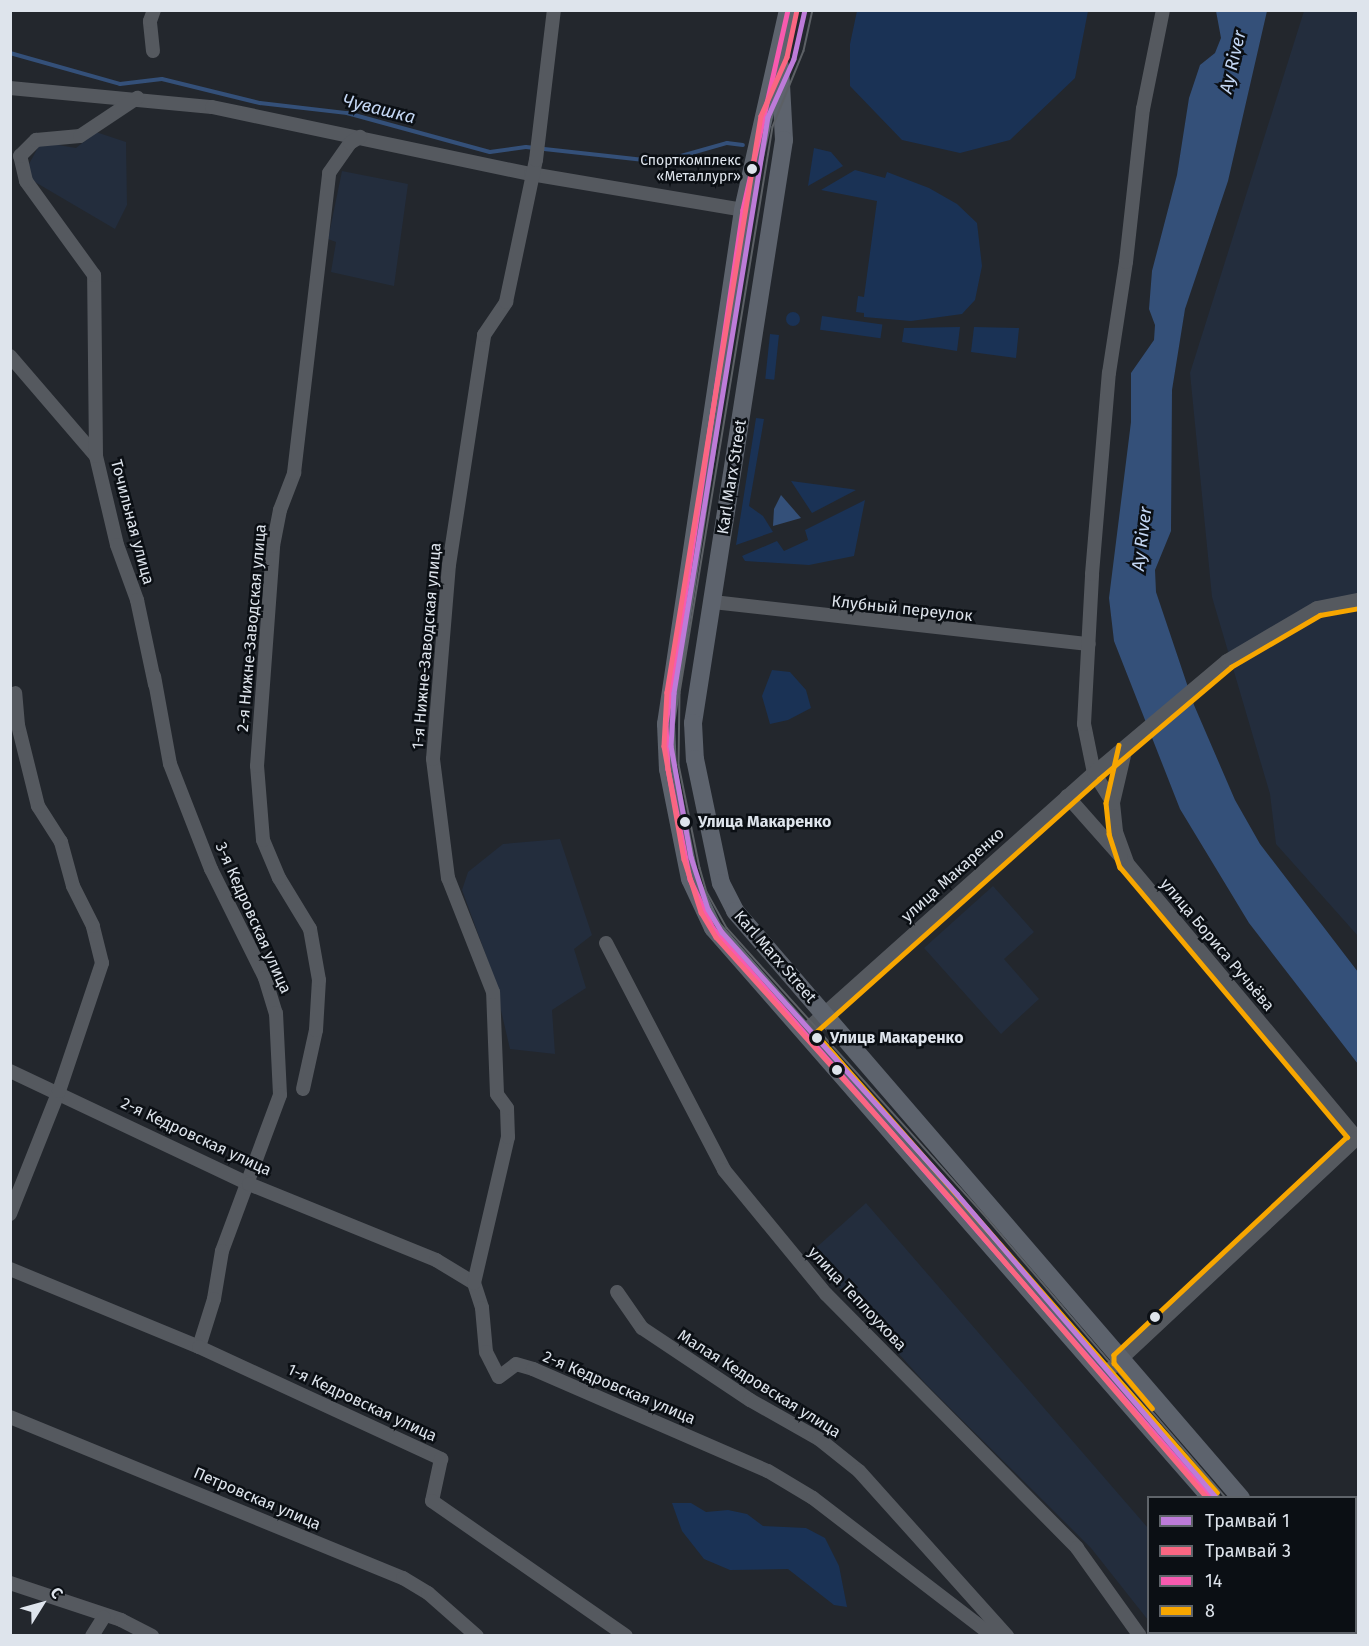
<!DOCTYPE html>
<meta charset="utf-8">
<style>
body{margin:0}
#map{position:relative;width:1369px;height:1646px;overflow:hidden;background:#23272d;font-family:"Fira Sans",sans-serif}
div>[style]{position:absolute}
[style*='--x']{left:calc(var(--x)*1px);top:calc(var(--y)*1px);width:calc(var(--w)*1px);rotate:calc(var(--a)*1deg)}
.built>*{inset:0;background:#232d3d}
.green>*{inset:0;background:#1a3255;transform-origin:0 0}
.round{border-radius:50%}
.water>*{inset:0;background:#345079}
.stream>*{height:4px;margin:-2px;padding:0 2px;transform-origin:2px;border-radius:2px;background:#345079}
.minor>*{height:14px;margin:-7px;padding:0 7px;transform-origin:7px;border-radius:7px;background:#55595f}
.major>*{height:18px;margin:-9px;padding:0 9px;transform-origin:9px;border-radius:9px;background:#5d636d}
.tram>*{height:1.5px;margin:-0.75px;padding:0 0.75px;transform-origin:0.75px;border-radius:0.75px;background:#5c6065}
.bus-1>*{height:4.5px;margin:-2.25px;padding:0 2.25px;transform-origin:2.25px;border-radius:2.25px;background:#f75aaf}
.bus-2>*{height:4.5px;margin:-2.25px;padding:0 2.25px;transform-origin:2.25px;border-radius:2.25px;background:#f7a600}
.tram-1>*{height:4.5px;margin:-2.25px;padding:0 2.25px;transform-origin:2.25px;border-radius:2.25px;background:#bd7bd9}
.tram-2>*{height:4.5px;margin:-2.25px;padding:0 2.25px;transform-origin:2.25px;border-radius:2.25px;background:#fa6682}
.dots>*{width:16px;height:16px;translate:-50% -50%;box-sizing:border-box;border:3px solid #0b0f14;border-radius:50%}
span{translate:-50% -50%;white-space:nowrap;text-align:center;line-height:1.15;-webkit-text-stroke:5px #0b0f14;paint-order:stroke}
.bus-label{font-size:14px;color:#dee4ec}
.right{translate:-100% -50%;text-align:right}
.street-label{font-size:16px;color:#dee4ec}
.stop-label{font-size:16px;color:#dee4ec;font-weight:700}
.left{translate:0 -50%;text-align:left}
.water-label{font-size:18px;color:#c3d6f3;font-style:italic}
.frame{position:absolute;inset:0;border:12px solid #dee4ec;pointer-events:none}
.legend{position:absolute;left:1147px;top:1496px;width:210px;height:138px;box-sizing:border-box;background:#0b0f14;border:2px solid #5f646a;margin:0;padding:8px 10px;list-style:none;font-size:18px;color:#dee4ec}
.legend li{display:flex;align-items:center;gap:12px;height:30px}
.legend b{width:30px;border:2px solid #5f646a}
.north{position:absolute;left:12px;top:1574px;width:60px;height:60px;-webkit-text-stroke:4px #0b0f14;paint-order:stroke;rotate:53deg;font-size:16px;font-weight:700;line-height:24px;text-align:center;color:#dee4ec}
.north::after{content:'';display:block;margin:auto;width:21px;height:27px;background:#dee4ec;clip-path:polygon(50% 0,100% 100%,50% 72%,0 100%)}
</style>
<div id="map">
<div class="built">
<div style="clip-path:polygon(1304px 11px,1358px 11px,1358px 936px,1276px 844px,1270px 794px,1212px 597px,1190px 373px)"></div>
<div style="clip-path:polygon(96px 132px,126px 142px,127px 205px,115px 229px,23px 175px,41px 142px,76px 148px)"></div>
<div style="clip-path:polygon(342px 171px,408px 184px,394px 286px,331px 272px,336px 242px,328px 239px)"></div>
<div style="clip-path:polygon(560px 839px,592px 935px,574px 949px,586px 988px,552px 1010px,555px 1054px,510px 1049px,492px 972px,462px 890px,468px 872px,503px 844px)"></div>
<div style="clip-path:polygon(993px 886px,1034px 932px,1004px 959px,1039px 999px,1001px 1034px,924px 948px)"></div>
<div style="clip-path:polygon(866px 1203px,1148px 1528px,1148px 1620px,1091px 1548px,926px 1384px,809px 1254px)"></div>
<div style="clip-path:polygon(1236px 1632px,1239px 1635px,1157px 1633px,1157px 1632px)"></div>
</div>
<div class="green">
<div style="clip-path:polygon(857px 11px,857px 10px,1088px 11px,1075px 78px,1010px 140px,960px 153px,902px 140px,850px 86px,850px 44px)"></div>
<div style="clip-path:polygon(814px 148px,831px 152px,843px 166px,808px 186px)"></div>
<div style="clip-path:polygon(855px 170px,885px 178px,887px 172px,929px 188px,957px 204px,977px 223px,982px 266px,975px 300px,962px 314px,911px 321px,864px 317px,864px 313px,856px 312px,858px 296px,864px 297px,877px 201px,821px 190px)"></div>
<div class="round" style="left:786px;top:312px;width:14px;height:14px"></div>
<div style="left:822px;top:316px;width:61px;height:14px;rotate:8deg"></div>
<div style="clip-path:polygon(960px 327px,957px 351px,902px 342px,904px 328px)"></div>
<div style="clip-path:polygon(974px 327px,1019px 328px,1016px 358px,971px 352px)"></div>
<div style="left:770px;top:334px;width:9px;height:45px;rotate:6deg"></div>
<div style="clip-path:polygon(756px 418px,764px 419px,749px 506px,763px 516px,773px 532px,736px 545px)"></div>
<div style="clip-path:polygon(791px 481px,851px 489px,856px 490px,812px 513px)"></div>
<div style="clip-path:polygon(865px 500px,854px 556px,809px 565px,745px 561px,742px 556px,777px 541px,784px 551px,808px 540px,805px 530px)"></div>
<div style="clip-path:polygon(772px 670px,790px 672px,806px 690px,811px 708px,788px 720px,770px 724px,762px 696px)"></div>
<div style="clip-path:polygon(672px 1503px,691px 1503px,706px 1512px,728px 1510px,747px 1514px,763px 1526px,806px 1528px,825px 1538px,839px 1566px,847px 1607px,834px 1605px,788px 1569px,730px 1570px,704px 1559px,682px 1531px)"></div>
</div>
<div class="water">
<div style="clip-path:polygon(1216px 11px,1267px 11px,1228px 181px,1185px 309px,1172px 390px,1171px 531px,1155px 570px,1156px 592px,1194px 705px,1235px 800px,1260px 844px,1358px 972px,1358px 1064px,1249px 923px,1180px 809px,1114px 641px,1109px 598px,1131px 422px,1131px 373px,1154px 340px,1155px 325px,1149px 309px,1152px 271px,1177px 175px,1189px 98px,1200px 65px,1215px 53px,1221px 38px)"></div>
<div style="clip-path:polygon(781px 495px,801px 518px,773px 526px,774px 509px)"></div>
</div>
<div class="stream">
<div style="--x:10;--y:53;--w:114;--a:15.7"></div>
<div style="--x:120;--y:84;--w:42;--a:-6.8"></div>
<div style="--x:162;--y:79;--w:101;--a:13.8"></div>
<div style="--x:260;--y:103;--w:88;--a:6.6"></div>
<div style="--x:347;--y:113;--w:148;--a:15.3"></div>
<div style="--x:490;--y:152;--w:36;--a:-8"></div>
<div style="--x:526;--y:147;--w:119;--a:6.3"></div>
<div style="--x:644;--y:160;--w:37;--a:-6"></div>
<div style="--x:681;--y:156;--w:48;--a:-15.8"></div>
<div style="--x:727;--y:143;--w:16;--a:7"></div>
</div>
<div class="minor">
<div style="--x:153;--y:51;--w:30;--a:-96"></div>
<div style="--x:150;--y:21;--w:12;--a:-70"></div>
<div style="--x:10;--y:88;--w:203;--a:5.4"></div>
<div style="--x:212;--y:107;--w:326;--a:11.9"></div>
<div style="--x:531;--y:174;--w:215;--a:9.6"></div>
<div style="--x:10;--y:356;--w:132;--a:49.3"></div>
<div style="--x:96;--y:456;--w:91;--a:76.7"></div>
<div style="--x:117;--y:545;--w:59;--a:70"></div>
<div style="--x:137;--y:600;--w:87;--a:78"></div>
<div style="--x:96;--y:456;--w:181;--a:-90.6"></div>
<div style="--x:94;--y:275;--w:116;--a:-125.9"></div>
<div style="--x:26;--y:181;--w:26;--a:-103"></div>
<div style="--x:20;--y:156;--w:23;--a:-45"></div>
<div style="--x:36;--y:140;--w:44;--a:-5.2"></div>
<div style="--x:80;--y:136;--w:69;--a:-33.7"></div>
<div style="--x:713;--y:602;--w:378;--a:6.4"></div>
<div style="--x:154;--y:676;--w:89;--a:79.7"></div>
<div style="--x:170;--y:764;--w:113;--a:68.7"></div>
<div style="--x:211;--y:869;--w:122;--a:63.6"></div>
<div style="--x:265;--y:978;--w:37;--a:73"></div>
<div style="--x:276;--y:1013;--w:82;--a:87.2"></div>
<div style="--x:280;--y:1095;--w:166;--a:110.4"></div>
<div style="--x:222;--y:1251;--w:49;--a:99.5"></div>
<div style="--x:214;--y:1299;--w:50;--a:107.4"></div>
<div style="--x:1126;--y:747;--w:57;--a:103.1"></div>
<div style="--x:1113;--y:803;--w:29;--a:84"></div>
<div style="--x:1116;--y:832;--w:33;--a:70"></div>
<div style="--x:1127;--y:863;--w:360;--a:50.1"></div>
<div style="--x:1067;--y:796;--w:81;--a:48.5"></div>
<div style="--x:1113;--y:803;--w:36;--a:-122"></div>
<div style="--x:1094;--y:773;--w:50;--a:-101.5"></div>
<div style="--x:1084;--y:724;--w:150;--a:-86.9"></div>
<div style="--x:1092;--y:574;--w:202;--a:-85.2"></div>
<div style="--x:1109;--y:373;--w:112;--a:-81.3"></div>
<div style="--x:1126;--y:262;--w:154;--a:-83.7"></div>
<div style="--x:1143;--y:109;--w:101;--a:-78.6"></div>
<div style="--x:606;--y:943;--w:256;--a:62.5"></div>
<div style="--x:724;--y:1170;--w:161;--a:50.6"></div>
<div style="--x:826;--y:1294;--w:357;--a:45.3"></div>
<div style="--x:1077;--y:1548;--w:108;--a:54.4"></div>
<div style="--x:804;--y:1032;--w:389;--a:-41.8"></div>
<div style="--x:1094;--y:773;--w:174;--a:-40.1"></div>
<div style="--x:1227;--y:661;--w:104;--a:-30.5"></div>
<div style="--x:1317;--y:608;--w:42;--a:-11"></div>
<div style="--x:10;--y:1071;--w:264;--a:25.3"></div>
<div style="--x:249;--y:1184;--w:202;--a:22.1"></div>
<div style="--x:436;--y:1260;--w:44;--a:31.2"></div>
<div style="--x:474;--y:1283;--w:26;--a:72"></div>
<div style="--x:482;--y:1308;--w:44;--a:84.8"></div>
<div style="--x:486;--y:1352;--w:28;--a:63"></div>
<div style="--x:499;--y:1377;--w:21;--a:-37"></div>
<div style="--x:516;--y:1364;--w:18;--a:16"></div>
<div style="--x:533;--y:1369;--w:256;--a:23.5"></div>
<div style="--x:768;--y:1471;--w:52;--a:31"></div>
<div style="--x:813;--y:1498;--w:227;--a:37.5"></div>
<div style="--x:303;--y:1089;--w:60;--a:-77.6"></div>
<div style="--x:316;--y:1030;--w:50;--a:-86.6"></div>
<div style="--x:319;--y:980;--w:52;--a:-100"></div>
<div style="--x:310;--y:929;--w:60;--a:-121.3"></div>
<div style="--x:279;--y:878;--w:41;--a:-112.8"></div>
<div style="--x:263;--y:840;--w:74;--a:-94.6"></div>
<div style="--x:257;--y:766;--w:221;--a:-85.8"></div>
<div style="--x:273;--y:546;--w:37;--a:-79"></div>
<div style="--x:280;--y:510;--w:40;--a:-69"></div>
<div style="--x:294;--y:473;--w:302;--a:-83.3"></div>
<div style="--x:329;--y:173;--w:37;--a:-55"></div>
<div style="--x:350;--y:143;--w:12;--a:-31"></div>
<div style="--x:10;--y:1214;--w:132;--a:-68.3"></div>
<div style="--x:59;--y:1091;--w:135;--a:-71.4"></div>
<div style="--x:102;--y:963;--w:38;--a:-104"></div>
<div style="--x:93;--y:926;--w:45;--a:-116.6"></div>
<div style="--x:73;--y:886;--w:46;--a:-105.3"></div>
<div style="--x:61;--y:842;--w:43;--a:-122.6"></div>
<div style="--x:38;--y:806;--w:83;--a:-103.9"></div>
<div style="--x:18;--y:725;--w:32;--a:-95"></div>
<div style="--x:10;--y:1269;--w:204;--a:22.4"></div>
<div style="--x:199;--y:1347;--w:267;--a:24.8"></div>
<div style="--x:441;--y:1459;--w:43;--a:102.1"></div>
<div style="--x:432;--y:1501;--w:236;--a:34.8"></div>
<div style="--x:474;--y:1283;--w:150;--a:-76.9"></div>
<div style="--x:508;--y:1137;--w:29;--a:-92"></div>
<div style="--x:507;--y:1108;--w:17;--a:-126"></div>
<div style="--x:497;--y:1094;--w:102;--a:-92.2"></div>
<div style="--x:493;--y:992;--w:123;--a:-111.5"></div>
<div style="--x:448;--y:878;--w:120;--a:-97.2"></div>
<div style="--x:433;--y:759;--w:195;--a:-85.3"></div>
<div style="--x:449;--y:565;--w:233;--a:-81.3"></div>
<div style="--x:484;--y:335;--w:40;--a:-56"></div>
<div style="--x:506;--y:302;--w:145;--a:-78.1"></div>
<div style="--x:536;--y:160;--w:151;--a:-83.2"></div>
<div style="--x:617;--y:1292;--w:44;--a:55.2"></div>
<div style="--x:642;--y:1328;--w:130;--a:33.7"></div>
<div style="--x:750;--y:1400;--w:79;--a:29.5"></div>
<div style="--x:819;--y:1439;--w:51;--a:38.7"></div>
<div style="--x:859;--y:1471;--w:222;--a:48.1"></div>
<div style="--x:1104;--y:1375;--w:347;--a:-43.1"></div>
<div style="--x:10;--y:1417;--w:425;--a:22.3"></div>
<div style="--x:403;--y:1578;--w:29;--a:31"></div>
<div style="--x:428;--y:1593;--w:65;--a:41.3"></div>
<div style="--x:1356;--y:1535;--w:3;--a:-45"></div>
<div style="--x:10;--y:1583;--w:117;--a:18.4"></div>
<div style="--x:121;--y:1620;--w:35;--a:27"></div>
<div style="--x:92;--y:1636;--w:22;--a:-58"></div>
</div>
<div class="major">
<div style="--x:788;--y:10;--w:205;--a:102.7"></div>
<div style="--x:743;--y:210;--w:520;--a:98.52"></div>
<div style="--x:666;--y:724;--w:45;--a:87.5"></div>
<div style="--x:668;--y:769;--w:112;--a:78.7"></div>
<div style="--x:690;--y:879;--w:54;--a:64.9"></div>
<div style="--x:713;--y:928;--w:757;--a:48.86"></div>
<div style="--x:780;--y:66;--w:74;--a:86.9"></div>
<div style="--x:784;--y:140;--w:590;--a:98.87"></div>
<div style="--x:693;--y:723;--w:36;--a:87"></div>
<div style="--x:695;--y:759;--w:127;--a:78.2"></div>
<div style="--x:721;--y:883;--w:31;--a:63"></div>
<div style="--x:735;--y:911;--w:775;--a:49.24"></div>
<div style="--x:1356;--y:1627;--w:4;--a:63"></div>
<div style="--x:1326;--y:1632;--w:4;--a:63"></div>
</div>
<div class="tram">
<div style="--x:813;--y:10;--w:42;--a:102.4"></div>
<div style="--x:804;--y:51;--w:82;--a:112.2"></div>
<div style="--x:773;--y:127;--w:574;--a:99.33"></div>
<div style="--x:680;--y:693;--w:72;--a:90.8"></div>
<div style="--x:679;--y:765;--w:105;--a:78.5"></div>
<div style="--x:700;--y:868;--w:25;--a:74"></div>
<div style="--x:707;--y:892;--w:41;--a:60.9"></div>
<div style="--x:727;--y:928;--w:389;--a:48.1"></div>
<div style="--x:987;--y:1218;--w:368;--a:49.5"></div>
<div style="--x:1344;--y:1632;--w:5;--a:53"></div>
</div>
<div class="bus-1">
<div style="--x:788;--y:10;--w:205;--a:102.7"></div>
<div style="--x:743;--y:210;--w:520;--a:98.52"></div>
<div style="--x:666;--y:724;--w:45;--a:87.5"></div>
<div style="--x:668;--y:769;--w:112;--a:78.7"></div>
<div style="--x:690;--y:879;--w:54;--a:64.9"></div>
<div style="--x:713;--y:928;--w:757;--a:48.86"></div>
</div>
<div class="bus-2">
<div style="--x:1119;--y:745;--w:59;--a:102.6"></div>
<div style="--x:1106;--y:803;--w:31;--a:84"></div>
<div style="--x:1109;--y:834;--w:35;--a:72"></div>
<div style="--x:1120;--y:867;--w:353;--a:49.9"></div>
<div style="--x:1347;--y:1137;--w:319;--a:136.9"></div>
<div style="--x:1114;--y:1355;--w:8;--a:90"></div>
<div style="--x:1114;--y:1363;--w:59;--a:49.8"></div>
<div style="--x:1217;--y:1493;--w:611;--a:-131.15"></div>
<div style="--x:815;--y:1033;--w:381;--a:-41.8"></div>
<div style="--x:1099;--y:779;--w:173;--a:-40.3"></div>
<div style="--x:1231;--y:667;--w:103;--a:-30.3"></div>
<div style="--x:1320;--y:615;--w:39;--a:-10"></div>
</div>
<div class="tram-1">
<div style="--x:805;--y:10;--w:50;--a:102.7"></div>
<div style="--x:794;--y:59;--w:64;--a:114.1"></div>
<div style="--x:768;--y:117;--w:584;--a:99.27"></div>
<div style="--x:674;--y:693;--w:53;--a:93.2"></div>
<div style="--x:671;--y:746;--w:113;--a:79.8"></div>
<div style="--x:691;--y:857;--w:55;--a:71.9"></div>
<div style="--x:708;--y:909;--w:27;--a:59"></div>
<div style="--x:722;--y:932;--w:352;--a:48.1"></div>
<div style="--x:957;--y:1194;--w:400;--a:49.5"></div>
</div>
<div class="tram-2">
<div style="--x:797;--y:10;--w:48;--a:102"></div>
<div style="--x:787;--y:57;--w:64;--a:113.8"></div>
<div style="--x:761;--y:116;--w:584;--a:99.27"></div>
<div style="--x:667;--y:692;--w:54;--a:93.2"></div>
<div style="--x:664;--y:746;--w:115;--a:80"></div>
<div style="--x:684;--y:859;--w:56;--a:72.2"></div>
<div style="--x:701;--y:912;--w:29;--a:59"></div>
<div style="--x:716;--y:937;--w:352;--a:48.1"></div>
<div style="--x:951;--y:1199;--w:394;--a:49.4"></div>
</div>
<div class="dots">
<div style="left:752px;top:169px;background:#dee4ec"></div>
<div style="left:685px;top:822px;background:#dee4ec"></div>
<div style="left:817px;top:1038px;background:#dee4ec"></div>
<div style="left:837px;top:1070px;background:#dee4ec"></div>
<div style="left:1155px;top:1317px;background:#dee4ec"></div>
</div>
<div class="bus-label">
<span class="right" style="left:741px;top:169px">Спорткомплекс<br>«Металлург»</span>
</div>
<div class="street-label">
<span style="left:732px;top:477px;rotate:-81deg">Karl Marx Street</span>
<span style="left:132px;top:522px;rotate:75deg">Точильная улица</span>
<span style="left:902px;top:609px;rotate:6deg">Клубный переулок</span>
<span style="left:252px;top:628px;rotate:-85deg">2-я Нижне-Заводская улица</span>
<span style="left:427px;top:646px;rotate:-85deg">1-я Нижне-Заводская улица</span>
<span style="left:953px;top:875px;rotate:-42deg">улица Макаренко</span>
<span style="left:253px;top:918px;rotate:66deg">3-я Кедровская улица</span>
<span style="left:1217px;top:945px;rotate:50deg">улица Бориса Ручьёва</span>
<span style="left:775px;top:957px;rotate:49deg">Karl Marx Street</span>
<span style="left:196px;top:1137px;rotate:25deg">2-я Кедровская улица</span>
<span style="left:857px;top:1299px;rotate:47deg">улица Теплоухова</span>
<span style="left:759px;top:1384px;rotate:32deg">Малая Кедровская улица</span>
<span style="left:619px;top:1388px;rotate:23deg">2-я Кедровская улица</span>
<span style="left:362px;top:1403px;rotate:25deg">1-я Кедровская улица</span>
<span style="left:257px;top:1499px;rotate:23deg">Петровская улица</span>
</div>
<div class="stop-label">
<span class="left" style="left:698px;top:822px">Улица Макаренко</span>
<span class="left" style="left:830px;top:1038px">Улицв Макаренко</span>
</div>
<div class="water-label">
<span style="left:1233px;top:62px;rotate:-77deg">Ay River</span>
<span style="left:379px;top:109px;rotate:14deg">Чувашка</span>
<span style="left:1142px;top:539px;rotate:-83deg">Ay River</span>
</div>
<div class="frame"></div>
<ul class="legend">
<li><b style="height:8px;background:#bd7bd9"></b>Трамвай 1</li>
<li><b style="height:8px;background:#fa6682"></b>Трамвай 3</li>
<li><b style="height:8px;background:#f75aaf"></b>14</li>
<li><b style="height:8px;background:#f7a600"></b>8</li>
</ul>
<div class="north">С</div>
</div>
